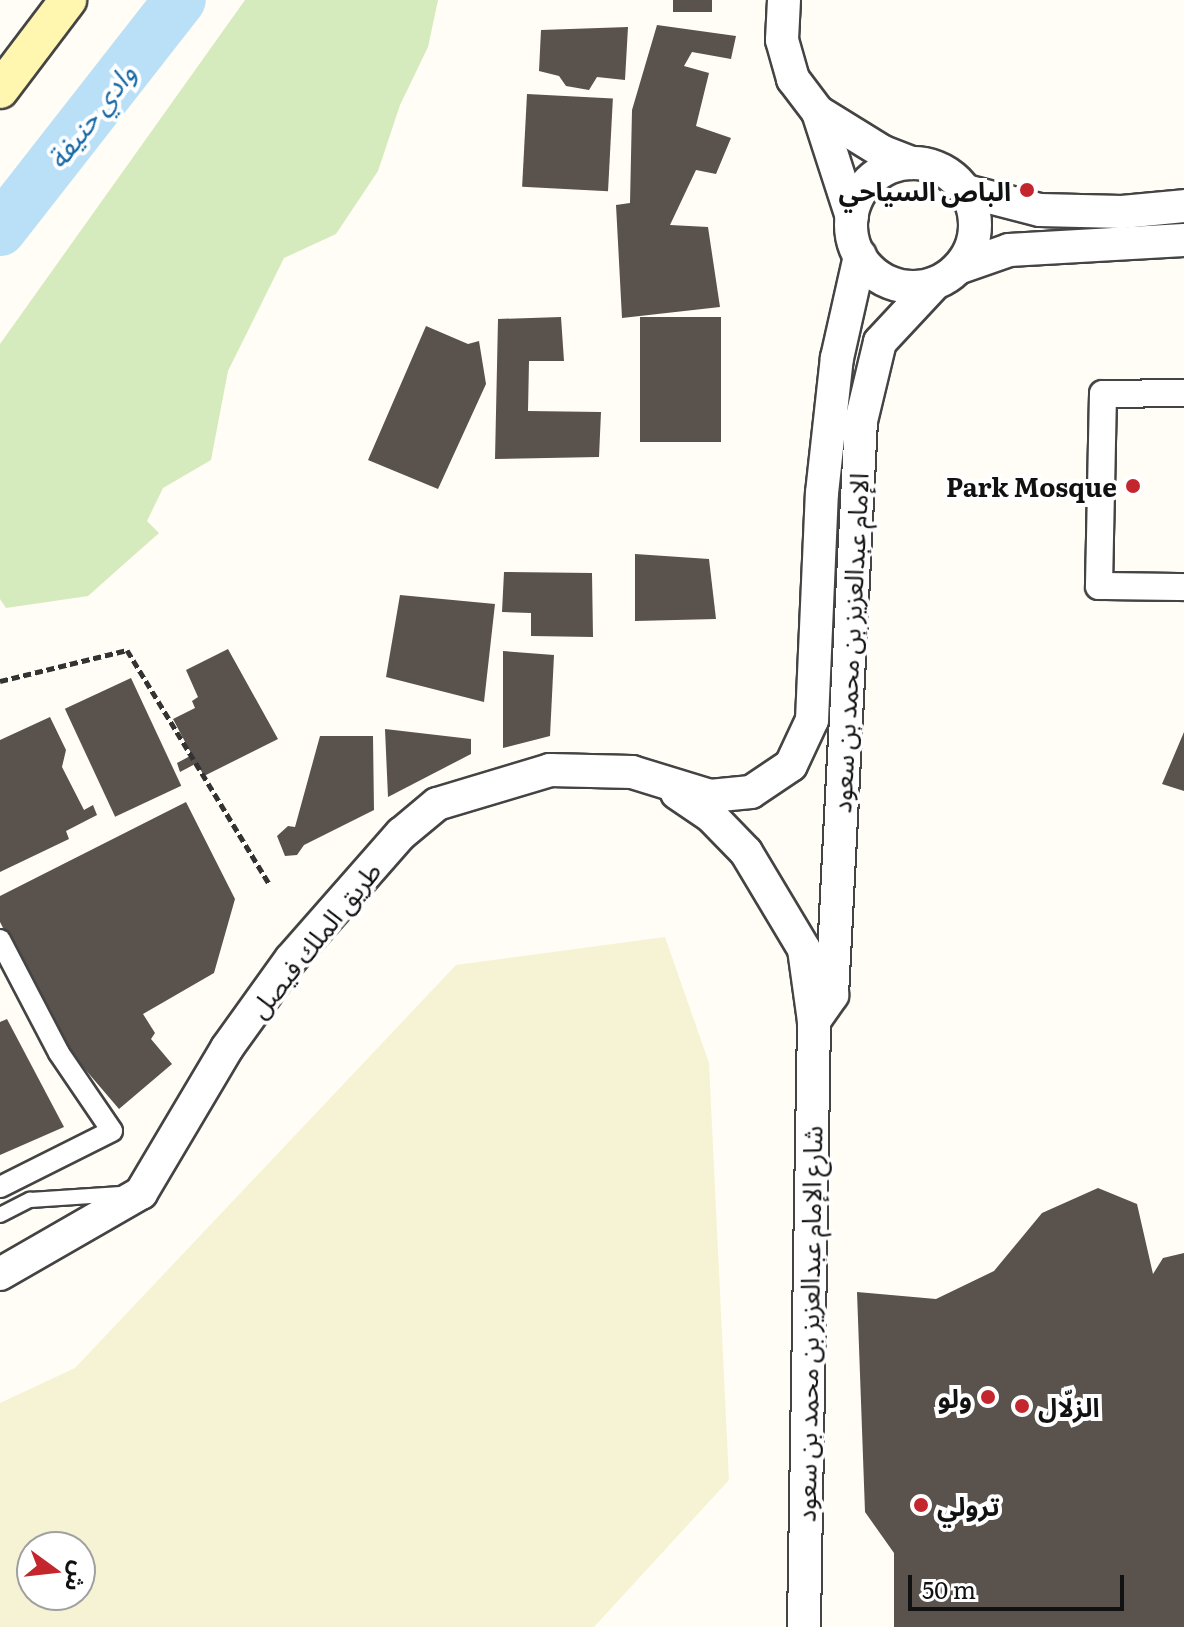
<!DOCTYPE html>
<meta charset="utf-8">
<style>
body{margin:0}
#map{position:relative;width:1184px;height:1627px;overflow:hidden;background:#fffdf5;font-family:Literata,"Noto Sans Arabic",serif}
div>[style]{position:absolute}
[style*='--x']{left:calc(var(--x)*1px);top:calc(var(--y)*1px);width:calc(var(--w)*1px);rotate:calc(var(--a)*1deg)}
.farmland>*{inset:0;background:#f6f3d4}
.green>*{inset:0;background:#d5ebbd}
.river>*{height:52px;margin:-26px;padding:0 26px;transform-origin:26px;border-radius:26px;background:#b9e0f7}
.building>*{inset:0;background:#5a524d;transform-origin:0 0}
.path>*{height:5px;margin-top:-2.5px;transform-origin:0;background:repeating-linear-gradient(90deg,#333 0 8px,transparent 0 12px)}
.roads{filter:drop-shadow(2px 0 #444) drop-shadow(-2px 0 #444) drop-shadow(0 2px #444) drop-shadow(0 -2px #444)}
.service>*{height:14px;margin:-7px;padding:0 7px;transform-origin:7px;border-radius:7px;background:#fff}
.pedestrian>*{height:20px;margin:-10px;padding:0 10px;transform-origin:10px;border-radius:10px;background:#fff}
.minor>*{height:26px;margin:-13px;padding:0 13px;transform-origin:13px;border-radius:13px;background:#fff}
.tertiary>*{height:32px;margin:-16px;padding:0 16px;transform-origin:16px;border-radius:16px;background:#fff}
.tertiary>.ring{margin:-16px;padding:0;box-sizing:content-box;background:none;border:32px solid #fff;border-radius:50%}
.secondary>*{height:36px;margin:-18px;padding:0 18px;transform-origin:18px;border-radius:18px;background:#fff6b0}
.dots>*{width:22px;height:22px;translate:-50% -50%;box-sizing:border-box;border:4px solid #fff;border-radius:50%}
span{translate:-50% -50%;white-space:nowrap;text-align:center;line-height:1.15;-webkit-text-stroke:8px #fff;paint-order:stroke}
.poi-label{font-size:26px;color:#111;font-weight:700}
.right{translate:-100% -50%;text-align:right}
.left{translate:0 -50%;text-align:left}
.street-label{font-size:26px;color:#111}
.water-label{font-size:28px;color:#1768a6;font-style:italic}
.north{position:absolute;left:16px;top:1531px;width:80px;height:80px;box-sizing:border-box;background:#fff;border:2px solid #a0a0a0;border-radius:50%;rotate:105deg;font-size:22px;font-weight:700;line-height:32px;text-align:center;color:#111}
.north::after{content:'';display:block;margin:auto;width:28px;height:36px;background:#c4262e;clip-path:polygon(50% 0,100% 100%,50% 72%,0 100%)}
.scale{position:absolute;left:908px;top:1575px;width:216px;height:36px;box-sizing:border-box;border:4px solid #111;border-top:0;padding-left:10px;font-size:24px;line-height:28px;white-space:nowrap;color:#111;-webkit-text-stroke:6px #fff;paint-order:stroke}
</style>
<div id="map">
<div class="farmland">
<div style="clip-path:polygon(evenodd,665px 937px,709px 1063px,729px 1480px,594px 1627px,0 1627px,0 1403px,75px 1368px,456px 965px,665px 937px,32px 1547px,80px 1547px,80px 1595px,32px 1595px,32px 1547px)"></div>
</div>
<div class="green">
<div style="clip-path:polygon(245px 0,438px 0,428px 47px,400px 105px,378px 171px,336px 234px,284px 258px,228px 371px,211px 460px,163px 488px,147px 521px,159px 533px,88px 596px,6px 608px,0 599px,0 344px)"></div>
</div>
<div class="river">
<div style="--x:0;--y:230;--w:292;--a:-52"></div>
</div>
<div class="building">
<div style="left:673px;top:0;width:39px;height:12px"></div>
<div style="clip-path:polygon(657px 25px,736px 36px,731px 59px,692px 52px,684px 66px,709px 73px,696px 126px,731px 138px,716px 174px,696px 170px,670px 225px,708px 227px,720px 307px,622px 318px,616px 205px,630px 203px,632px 110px)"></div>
<div style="clip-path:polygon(628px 27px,625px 80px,597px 77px,589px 90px,566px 86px,559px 76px,539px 71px,541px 30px)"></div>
<div style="left:527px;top:94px;width:86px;height:93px;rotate:3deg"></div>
<div style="clip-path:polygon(561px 317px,564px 361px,529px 361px,528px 411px,601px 412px,599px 457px,495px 459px,498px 319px)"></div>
<div style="left:721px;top:317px;width:125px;height:81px;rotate:90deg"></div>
<div style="clip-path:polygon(426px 326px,468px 344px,479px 341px,486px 384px,438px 489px,368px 460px)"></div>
<div style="clip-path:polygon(635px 554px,709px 559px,716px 619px,635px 621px)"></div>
<div style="clip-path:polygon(504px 572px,592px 573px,593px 637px,531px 636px,531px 613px,502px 612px)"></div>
<div style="clip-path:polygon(400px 595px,495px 604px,484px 702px,386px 677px)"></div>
<div style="clip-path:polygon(228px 649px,278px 739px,204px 776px,197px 763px,180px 772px,177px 763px,192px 755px,173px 719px,195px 708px,192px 701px,198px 697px,186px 670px)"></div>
<div style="clip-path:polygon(503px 651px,554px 655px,550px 736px,503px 748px)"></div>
<div style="left:131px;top:678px;width:119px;height:73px;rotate:65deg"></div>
<div style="clip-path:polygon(50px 717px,66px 750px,62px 767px,84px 810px,93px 805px,97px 815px,66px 831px,69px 839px,0 872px,0 740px)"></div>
<div style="clip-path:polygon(385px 729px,471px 739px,471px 754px,388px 797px)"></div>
<div style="clip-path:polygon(1184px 732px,1184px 791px,1162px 784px)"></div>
<div style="clip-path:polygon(320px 736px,373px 736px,374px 810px,304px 845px,297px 855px,285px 856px,277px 836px,288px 826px,295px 827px)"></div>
<div style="clip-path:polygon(186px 802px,235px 899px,214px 973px,143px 1014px,155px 1033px,151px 1039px,172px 1064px,119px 1109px,60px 1040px,0 922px,0 896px)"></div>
<div style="clip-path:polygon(7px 1019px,64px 1127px,0 1155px,0 1022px)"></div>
<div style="clip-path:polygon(1098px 1188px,1137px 1204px,1153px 1274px,1163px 1258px,1184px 1253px,1184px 1627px,894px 1627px,894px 1553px,865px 1512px,857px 1292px,936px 1299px,994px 1271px,1042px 1213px)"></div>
</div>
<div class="path">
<div style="--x:0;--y:681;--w:131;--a:-13.7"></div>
<div style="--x:127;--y:650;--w:274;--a:58.7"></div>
</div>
<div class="roads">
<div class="service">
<div style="--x:0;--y:1215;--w:34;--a:-27"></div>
<div style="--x:30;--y:1200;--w:91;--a:-3.8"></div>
</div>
<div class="pedestrian">
<div style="--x:0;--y:940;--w:127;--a:62.4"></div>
<div style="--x:59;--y:1053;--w:94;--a:55.8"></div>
<div style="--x:112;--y:1131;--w:125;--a:153.4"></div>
</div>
<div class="minor">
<div style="--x:1184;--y:393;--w:81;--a:179.3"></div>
<div style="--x:1103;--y:394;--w:192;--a:91.2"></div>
<div style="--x:1099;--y:586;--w:85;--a:0.7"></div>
</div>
<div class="tertiary">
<div style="--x:784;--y:0;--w:40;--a:92.9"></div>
<div style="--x:782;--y:40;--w:41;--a:74.2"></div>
<div style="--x:793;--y:79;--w:41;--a:52.9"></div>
<div style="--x:818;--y:112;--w:110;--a:72.1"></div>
<div style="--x:818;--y:112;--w:76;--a:31.6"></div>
<div style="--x:883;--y:152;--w:31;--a:21"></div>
<div class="ring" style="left:851px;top:163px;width:92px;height:92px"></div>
<div style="--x:966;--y:191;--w:76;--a:14.4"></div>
<div style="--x:1040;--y:210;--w:82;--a:1.4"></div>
<div style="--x:1122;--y:212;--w:62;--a:-5.5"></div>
<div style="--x:958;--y:268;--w:54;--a:-19.4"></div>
<div style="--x:1009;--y:250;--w:175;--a:-3.3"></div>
<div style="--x:677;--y:793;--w:41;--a:34.1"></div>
<div style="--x:711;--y:816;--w:50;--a:45.8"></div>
<div style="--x:746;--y:852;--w:113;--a:59.1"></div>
<div style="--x:804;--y:949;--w:73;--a:82.1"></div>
<div style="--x:814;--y:1021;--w:606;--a:90.95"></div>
<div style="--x:814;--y:1021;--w:32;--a:-55"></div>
<div style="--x:832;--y:995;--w:575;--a:-87.11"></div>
<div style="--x:861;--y:421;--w:81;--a:-76.5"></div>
<div style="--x:880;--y:342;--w:79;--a:-47"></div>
<div style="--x:0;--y:1274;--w:163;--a:-29.9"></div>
<div style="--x:141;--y:1193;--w:169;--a:-59.3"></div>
<div style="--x:227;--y:1048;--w:110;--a:-54.3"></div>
<div style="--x:291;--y:959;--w:167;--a:-48.7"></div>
<div style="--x:401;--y:834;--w:47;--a:-39.8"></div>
<div style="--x:437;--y:804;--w:118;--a:-16.7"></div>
<div style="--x:550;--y:770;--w:82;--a:1.4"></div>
<div style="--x:632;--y:772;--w:82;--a:17.1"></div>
<div style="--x:710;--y:796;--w:41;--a:-5.6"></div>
<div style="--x:751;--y:792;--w:48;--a:-34"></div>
<div style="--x:791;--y:765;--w:50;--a:-65"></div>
<div style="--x:812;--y:720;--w:227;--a:-87.5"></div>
<div style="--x:822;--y:493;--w:136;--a:-83.7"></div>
<div style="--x:837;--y:358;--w:105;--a:-77.3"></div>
</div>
<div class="secondary">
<div style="--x:0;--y:90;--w:113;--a:-52.9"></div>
</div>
</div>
<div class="dots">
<div style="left:1027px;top:190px;background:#c4262e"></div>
<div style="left:1133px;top:486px;background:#c4262e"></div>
<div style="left:988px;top:1397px;background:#c4262e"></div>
<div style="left:1022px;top:1406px;background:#c4262e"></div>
<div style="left:921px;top:1505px;background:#c4262e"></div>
</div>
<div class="poi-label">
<span class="right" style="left:1011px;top:190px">الباص السياحي</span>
<span class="right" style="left:1117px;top:486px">Park Mosque</span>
<span class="right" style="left:972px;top:1397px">ولو</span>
<span class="left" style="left:1038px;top:1406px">الزلّال</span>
<span class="left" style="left:937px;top:1505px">ترولي</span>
</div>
<div class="street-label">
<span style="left:849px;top:643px;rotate:-87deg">الإمام عبدالعزيز بن محمد بن سعود</span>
<span style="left:314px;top:939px;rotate:-51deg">طريق الملك فيصل</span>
<span style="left:808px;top:1324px;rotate:-89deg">شارع الإمام عبدالعزيز بن محمد بن سعود</span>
</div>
<div class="water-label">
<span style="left:90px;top:115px;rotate:-52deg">وادي حنيفة</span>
</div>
<div class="north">ش</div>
<div class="scale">50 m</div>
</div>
